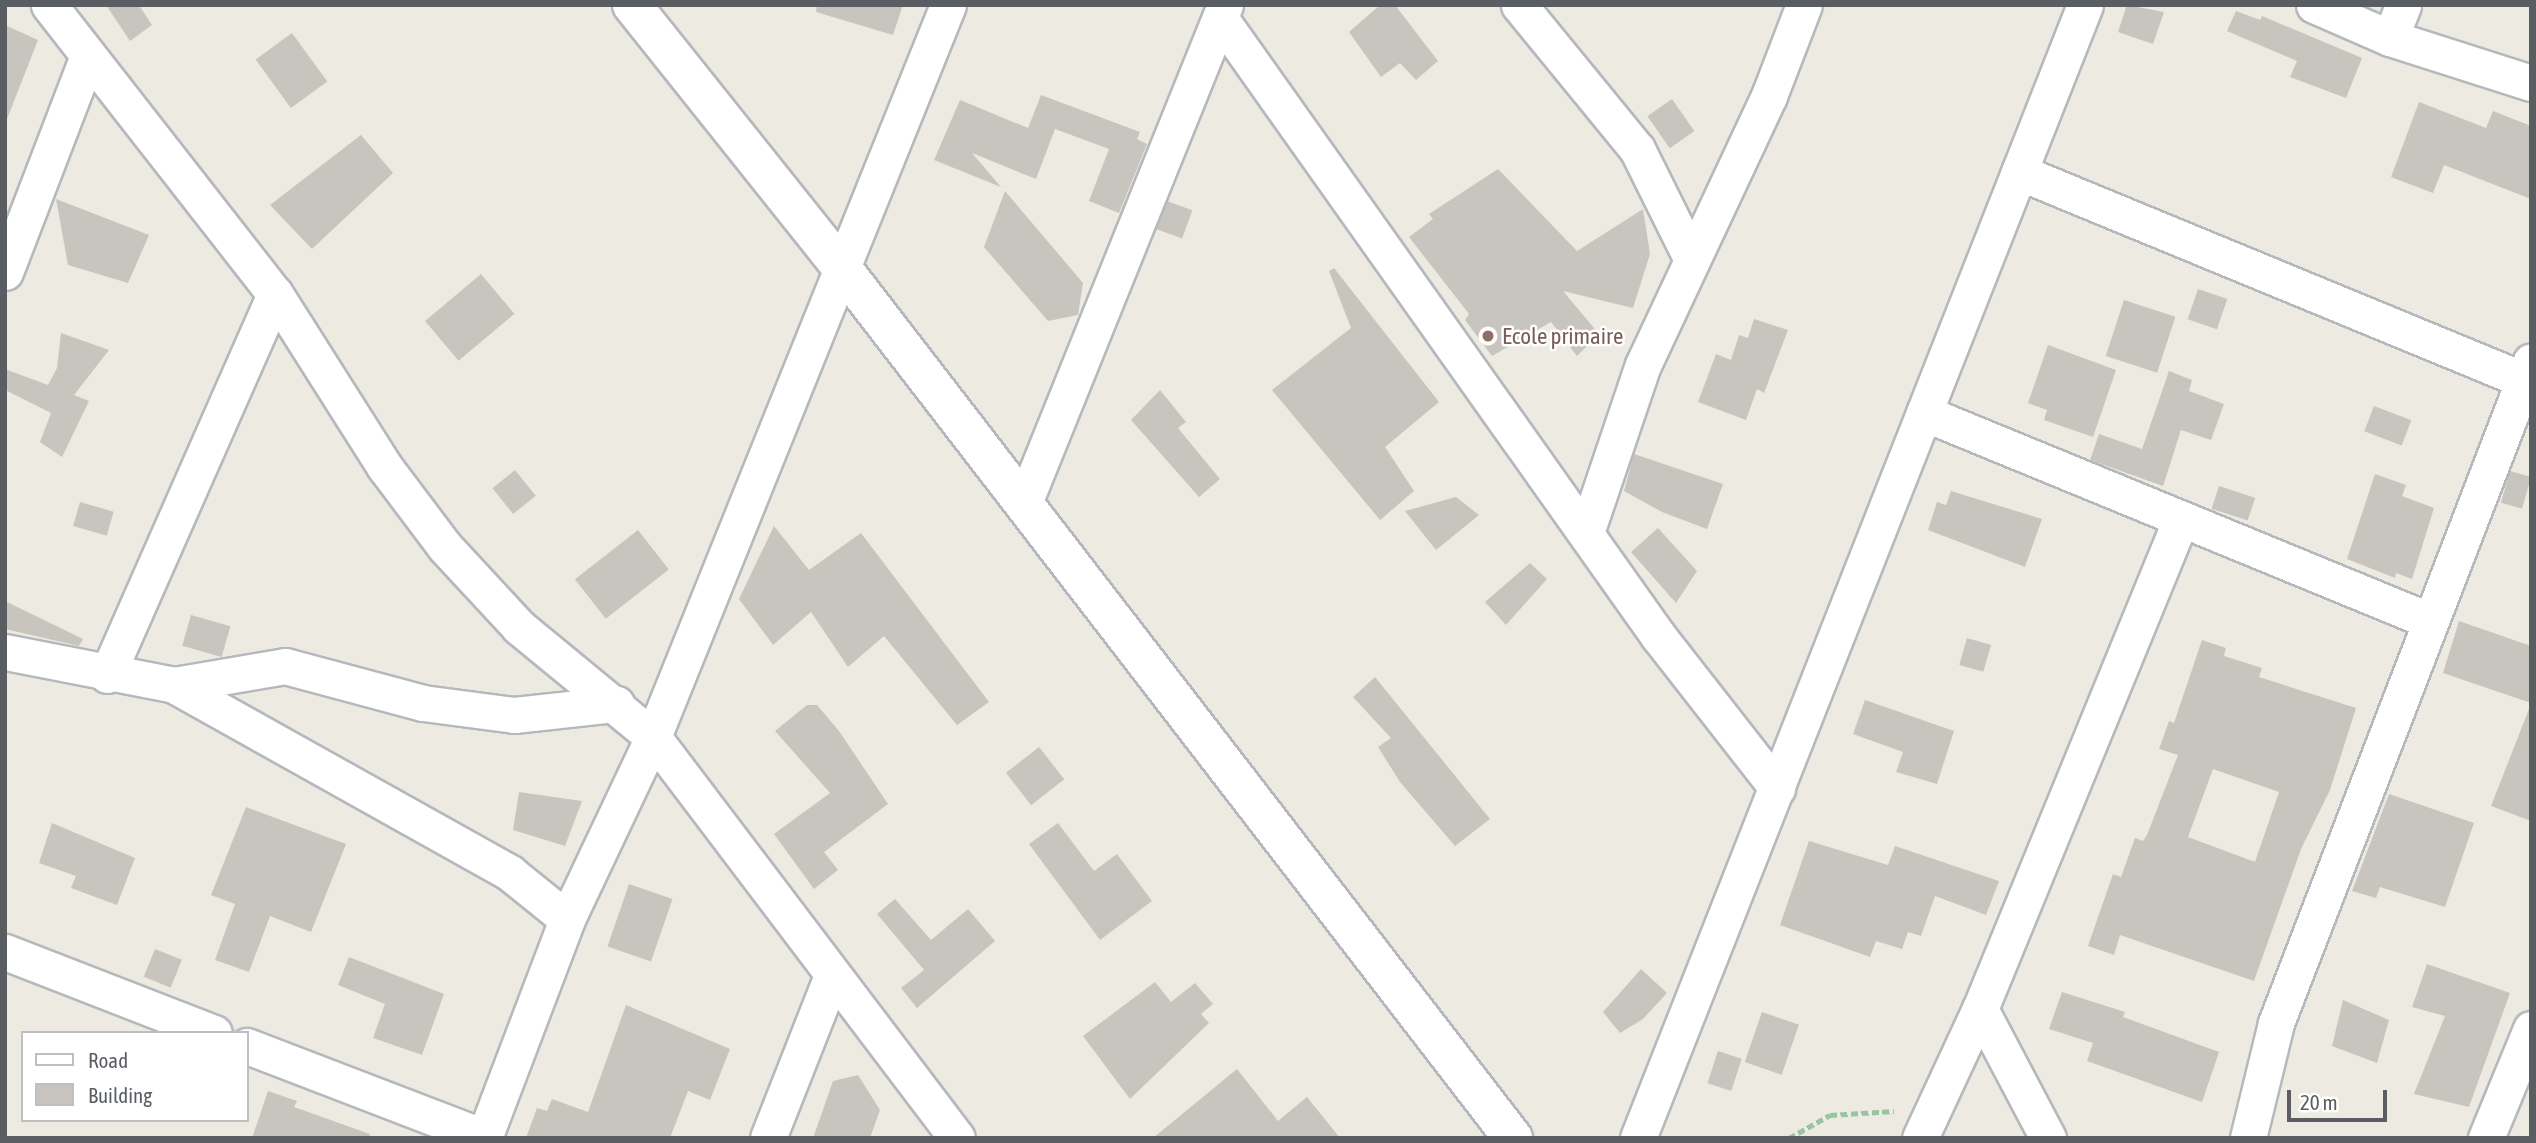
<!DOCTYPE html>
<style>
body{margin:0}
#map{position:relative;width:2536px;height:1143px;overflow:hidden;background:#edeae2;font-family:"Asap Condensed",sans-serif}
div>[style]{position:absolute}
[style*='--x']{left:calc(var(--x)*1px);top:calc(var(--y)*1px);width:calc(var(--w)*1px);rotate:calc(var(--a)*1deg)}
.building>*{inset:0;background:#c8c5bf;transform-origin:0 0}
.path>*{height:4.5px;margin-top:-2.25px;transform-origin:0;background:repeating-linear-gradient(90deg,#99c4a4 0 7px,transparent 0 10.5px)}
.roads{filter:drop-shadow(2px 0 #b5b8bc) drop-shadow(-2px 0 #b5b8bc) drop-shadow(0 2px #b5b8bc) drop-shadow(0 -2px #b5b8bc)}
.minor>*{height:35px;margin:-17.5px;padding:0 17.5px;transform-origin:17.5px;border-radius:17.5px;background:#fff}
.tertiary>*{height:38px;margin:-19px;padding:0 19px;transform-origin:19px;border-radius:19px;background:#fff}
.dots>*{width:19px;height:19px;translate:-50% -50%;box-sizing:border-box;border:4px solid #fff;border-radius:50%}
span{translate:-50% -50%;white-space:nowrap;text-align:center;line-height:1.15;-webkit-text-stroke:5px #fff;paint-order:stroke}
.education-label{font-size:23px;color:#785e54}
.left{translate:0 -50%;text-align:left}
.frame{position:absolute;inset:0;border:7px solid #5a5e62;pointer-events:none}
.legend{position:absolute;left:21px;top:1031px;width:228px;height:91px;box-sizing:border-box;background:#fff;border:2px solid #bdbfc0;margin:0;padding:9px 12px;list-style:none;font-size:21px;color:#5a5e62}
.legend li{display:flex;align-items:center;gap:14px;height:35px}
.legend b{width:35px;border:2px solid #bdbfc0}
.scale{position:absolute;left:2287px;top:1090px;width:100px;height:32px;box-sizing:border-box;border:4px solid #5a5e62;border-top:0;padding-left:9px;font-size:21px;line-height:24px;white-space:nowrap;color:#5a5e62;-webkit-text-stroke:5px #fff;paint-order:stroke}
</style>
<div id="map">
<div class="building">
<div style="clip-path:polygon(106px 5px,139px 5px,152px 25px,130px 41px)"></div>
<div style="clip-path:polygon(817px 5px,903px 5px,893px 35px,816px 12px)"></div>
<div style="clip-path:polygon(1380px 5px,1395px 5px,1438px 61px,1416px 80px,1400px 63px,1381px 77px,1349px 32px)"></div>
<div style="clip-path:polygon(2127px 5px,2164px 12px,2153px 44px,2118px 32px)"></div>
<div style="clip-path:polygon(2236px 11px,2260px 20px,2262px 16px,2362px 58px,2346px 98px,2290px 77px,2297px 61px,2227px 31px)"></div>
<div style="clip-path:polygon(5px 25px,38px 40px,7px 119px,5px 119px)"></div>
<div style="left:292px;top:33px;width:60px;height:45px;rotate:54deg"></div>
<div style="clip-path:polygon(1041px 95px,1140px 132px,1137px 139px,1147px 144px,1119px 213px,1089px 201px,1109px 149px,1055px 129px,1036px 179px,972px 153px,1001px 187px,934px 160px,960px 100px,1028px 128px)"></div>
<div style="left:1672px;top:99px;width:39px;height:30px;rotate:55deg"></div>
<div style="clip-path:polygon(2419px 102px,2486px 128px,2493px 111px,2531px 126px,2531px 199px,2444px 165px,2433px 193px,2391px 177px)"></div>
<div style="clip-path:polygon(361px 135px,393px 173px,312px 249px,270px 205px)"></div>
<div style="clip-path:polygon(1498px 169px,1577px 251px,1643px 209px,1650px 254px,1633px 308px,1563px 291px,1599px 334px,1577px 356px,1551px 322px,1492px 356px,1465px 320px,1469px 314px,1409px 237px,1433px 219px,1429px 214px)"></div>
<div style="clip-path:polygon(1005px 191px,1083px 283px,1078px 315px,1048px 321px,984px 247px)"></div>
<div style="clip-path:polygon(56px 199px,149px 235px,128px 283px,68px 265px)"></div>
<div style="left:1167px;top:201px;width:27px;height:30px;rotate:20deg"></div>
<div style="clip-path:polygon(1334px 268px,1439px 402px,1385px 447px,1414px 491px,1380px 520px,1272px 390px,1351px 328px,1329px 271px)"></div>
<div style="left:481px;top:274px;width:52px;height:73px;rotate:50deg"></div>
<div style="left:2198px;top:289px;width:31px;height:32px;rotate:19deg"></div>
<div style="left:2124px;top:300px;width:54px;height:59px;rotate:18deg"></div>
<div style="clip-path:polygon(1754px 319px,1788px 330px,1764px 393px,1757px 389px,1746px 420px,1698px 402px,1716px 354px,1731px 360px,1739px 335px,1748px 338px)"></div>
<div style="clip-path:polygon(61px 333px,109px 350px,74px 395px,89px 401px,62px 457px,40px 442px,51px 413px,5px 390px,5px 369px,48px 385px,57px 368px)"></div>
<div style="clip-path:polygon(2048px 345px,2116px 370px,2093px 437px,2044px 420px,2047px 410px,2028px 403px)"></div>
<div style="clip-path:polygon(2169px 371px,2192px 380px,2189px 391px,2224px 404px,2211px 440px,2181px 430px,2163px 486px,2090px 460px,2099px 434px,2142px 449px)"></div>
<div style="clip-path:polygon(1160px 390px,1186px 422px,1178px 428px,1220px 479px,1199px 497px,1131px 420px)"></div>
<div style="left:2374px;top:406px;width:40px;height:27px;rotate:21deg"></div>
<div style="clip-path:polygon(1634px 454px,1723px 484px,1707px 529px,1662px 512px,1624px 491px)"></div>
<div style="left:515px;top:470px;width:33px;height:29px;rotate:51deg"></div>
<div style="left:2510px;top:471px;width:22px;height:33px;rotate:16deg"></div>
<div style="clip-path:polygon(2375px 474px,2406px 485px,2402px 496px,2434px 508px,2412px 579px,2396px 573px,2395px 578px,2347px 559px)"></div>
<div style="left:2219px;top:486px;width:38px;height:24px;rotate:18deg"></div>
<div style="clip-path:polygon(1951px 491px,2042px 519px,2025px 567px,1928px 530px,1937px 502px,1946px 505px)"></div>
<div style="clip-path:polygon(1456px 497px,1479px 515px,1436px 550px,1405px 511px)"></div>
<div style="left:80px;top:502px;width:35px;height:25px;rotate:16deg"></div>
<div style="clip-path:polygon(774px 526px,809px 570px,861px 533px,989px 702px,957px 725px,884px 636px,848px 667px,811px 612px,773px 645px,739px 599px)"></div>
<div style="clip-path:polygon(1658px 528px,1697px 571px,1676px 603px,1631px 552px)"></div>
<div style="left:638px;top:530px;width:50px;height:80px;rotate:52deg"></div>
<div style="clip-path:polygon(1530px 563px,1547px 579px,1506px 625px,1485px 602px)"></div>
<div style="clip-path:polygon(5px 601px,83px 639px,79px 646px,5px 629px)"></div>
<div style="left:191px;top:615px;width:41px;height:32px;rotate:16deg"></div>
<div style="clip-path:polygon(2459px 621px,2531px 646px,2531px 703px,2443px 673px)"></div>
<div style="left:1967px;top:638px;width:25px;height:28px;rotate:16deg"></div>
<div style="clip-path:polygon(evenodd,2202px 640px,2226px 648px,2224px 656px,2262px 668px,2259px 677px,2356px 708px,2330px 790px,2301px 849px,2254px 981px,2120px 935px,2114px 955px,2088px 946px,2113px 874px,2121px 877px,2135px 838px,2143px 841px,2147px 835px,2178px 755px,2159px 749px,2169px 721px,2174px 723px,2202px 640px,2213px 769px,2279px 792px,2255px 862px,2188px 837px,2213px 769px)"></div>
<div style="clip-path:polygon(1375px 677px,1490px 819px,1455px 846px,1400px 782px,1378px 747px,1391px 738px,1353px 697px)"></div>
<div style="clip-path:polygon(1865px 700px,1954px 731px,1937px 784px,1896px 772px,1903px 752px,1853px 734px)"></div>
<div style="clip-path:polygon(807px 705px,817px 705px,839px 731px,888px 804px,824px 852px,838px 870px,814px 889px,774px 834px,830px 793px,775px 731px)"></div>
<div style="clip-path:polygon(2529px 709px,2531px 709px,2531px 821px,2491px 806px)"></div>
<div style="left:1039px;top:747px;width:41px;height:42px;rotate:52deg"></div>
<div style="clip-path:polygon(519px 792px,582px 801px,565px 846px,513px 830px)"></div>
<div style="clip-path:polygon(2389px 794px,2474px 823px,2445px 907px,2380px 887px,2376px 898px,2352px 891px)"></div>
<div style="clip-path:polygon(246px 807px,346px 844px,311px 932px,270px 916px,249px 972px,215px 960px,235px 904px,211px 895px)"></div>
<div style="clip-path:polygon(52px 823px,135px 858px,117px 905px,71px 888px,76px 876px,39px 863px)"></div>
<div style="clip-path:polygon(1058px 823px,1094px 871px,1117px 854px,1152px 901px,1100px 940px,1029px 844px)"></div>
<div style="clip-path:polygon(1809px 841px,1888px 865px,1895px 846px,1999px 881px,1986px 915px,1935px 896px,1921px 936px,1908px 932px,1902px 949px,1876px 941px,1870px 957px,1780px 925px)"></div>
<div style="left:629px;top:884px;width:46px;height:66px;rotate:19deg"></div>
<div style="clip-path:polygon(895px 899px,931px 940px,968px 909px,995px 941px,917px 1008px,901px 988px,924px 970px,877px 914px)"></div>
<div style="left:155px;top:949px;width:29px;height:30px;rotate:22deg"></div>
<div style="clip-path:polygon(349px 957px,444px 994px,422px 1055px,373px 1038px,385px 1004px,338px 985px)"></div>
<div style="clip-path:polygon(2427px 964px,2510px 993px,2469px 1107px,2414px 1094px,2445px 1016px,2412px 1007px)"></div>
<div style="clip-path:polygon(1641px 969px,1667px 993px,1643px 1019px,1620px 1033px,1603px 1012px)"></div>
<div style="clip-path:polygon(1155px 982px,1171px 1002px,1195px 983px,1213px 1004px,1201px 1014px,1209px 1023px,1130px 1099px,1083px 1036px)"></div>
<div style="clip-path:polygon(2062px 992px,2125px 1012px,2123px 1017px,2219px 1052px,2202px 1102px,2087px 1061px,2093px 1043px,2049px 1029px)"></div>
<div style="clip-path:polygon(2343px 1000px,2389px 1020px,2377px 1063px,2332px 1046px)"></div>
<div style="clip-path:polygon(626px 1005px,730px 1049px,710px 1100px,688px 1091px,670px 1138px,526px 1138px,537px 1108px,547px 1111px,552px 1099px,588px 1112px)"></div>
<div style="left:1762px;top:1012px;width:39px;height:53px;rotate:19deg"></div>
<div style="left:1718px;top:1051px;width:25px;height:34px;rotate:18deg"></div>
<div style="clip-path:polygon(1237px 1069px,1278px 1121px,1307px 1097px,1340px 1138px,1153px 1138px)"></div>
<div style="clip-path:polygon(858px 1075px,880px 1110px,870px 1138px,813px 1138px,833px 1081px)"></div>
<div style="clip-path:polygon(268px 1091px,297px 1101px,294px 1107px,370px 1134px,369px 1138px,252px 1138px)"></div>
</div>
<div class="path">
<div style="--x:1789;--y:1138;--w:47;--a:-29.3"></div>
<div style="--x:1830;--y:1115;--w:64;--a:-3.6"></div>
</div>
<div class="roads">
<div class="minor">
<div style="--x:49;--y:5;--w:367;--a:52"></div>
<div style="--x:275;--y:294;--w:204;--a:57.6"></div>
<div style="--x:384;--y:466;--w:101;--a:53"></div>
<div style="--x:445;--y:547;--w:109;--a:47.2"></div>
<div style="--x:519;--y:627;--w:173;--a:39.4"></div>
<div style="--x:653;--y:737;--w:503;--a:52.83"></div>
<div style="--x:1519;--y:5;--w:186;--a:50.7"></div>
<div style="--x:1637;--y:149;--w:122;--a:63.6"></div>
<div style="--x:2314;--y:5;--w:83;--a:23.5"></div>
<div style="--x:2390;--y:38;--w:148;--a:17.7"></div>
<div style="--x:1220;--y:18;--w:759;--a:54.66"></div>
<div style="--x:1659;--y:637;--w:192;--a:52"></div>
<div style="--x:2390;--y:38;--w:35;--a:-68"></div>
<div style="--x:2019;--y:172;--w:554;--a:22.4"></div>
<div style="--x:5;--y:272;--w:231;--a:-69"></div>
<div style="--x:1924;--y:413;--w:545;--a:22.33"></div>
<div style="--x:1024;--y:503;--w:537;--a:-68.02"></div>
<div style="--x:1587;--y:530;--w:174;--a:-71.3"></div>
<div style="--x:1643;--y:365;--w:297;--a:-64.9"></div>
<div style="--x:1769;--y:96;--w:97;--a:-69"></div>
<div style="--x:5;--y:652;--w:172;--a:11"></div>
<div style="--x:174;--y:685;--w:385;--a:29.2"></div>
<div style="--x:510;--y:873;--w:73;--a:38.9"></div>
<div style="--x:107;--y:675;--w:416;--a:-66.2"></div>
<div style="--x:174;--y:685;--w:113;--a:-9.7"></div>
<div style="--x:285;--y:666;--w:143;--a:15"></div>
<div style="--x:423;--y:703;--w:92;--a:7.5"></div>
<div style="--x:514;--y:715;--w:103;--a:-6.2"></div>
<div style="--x:5;--y:952;--w:224;--a:21.2"></div>
<div style="--x:1980;--y:1009;--w:146;--a:62.2"></div>
<div style="--x:247;--y:1046;--w:254;--a:21"></div>
<div style="--x:484;--y:1138;--w:234;--a:-69.2"></div>
<div style="--x:567;--y:919;--w:201;--a:-64.7"></div>
<div style="--x:653;--y:737;--w:789;--a:-68.05"></div>
<div style="--x:768;--y:1138;--w:172;--a:-68.5"></div>
<div style="--x:1638;--y:1138;--w:1218;--a:-68.47"></div>
<div style="--x:1920;--y:1138;--w:142;--a:-65.1"></div>
<div style="--x:1980;--y:1009;--w:530;--a:-67.7"></div>
<div style="--x:2248;--y:1138;--w:118;--a:-76.3"></div>
<div style="--x:2276;--y:1023;--w:709;--a:-68.93"></div>
<div style="--x:2486;--y:1138;--w:118;--a:-67.6"></div>
</div>
<div class="tertiary">
<div style="--x:632;--y:5;--w:337;--a:51.4"></div>
<div style="--x:842;--y:268;--w:1099;--a:52.36"></div>
</div>
</div>
<div class="dots">
<div style="left:1488px;top:336px;background:#8d6e63"></div>
</div>
<div class="education-label">
<span class="left" style="left:1502px;top:336px">Ecole primaire</span>
</div>
<div class="frame"></div>
<ul class="legend">
<li><b style="height:9px;background:#fff"></b>Road</li>
<li><b style="height:19px;background:#c8c5bf"></b>Building</li>
</ul>
<div class="scale">20 m</div>
</div>
